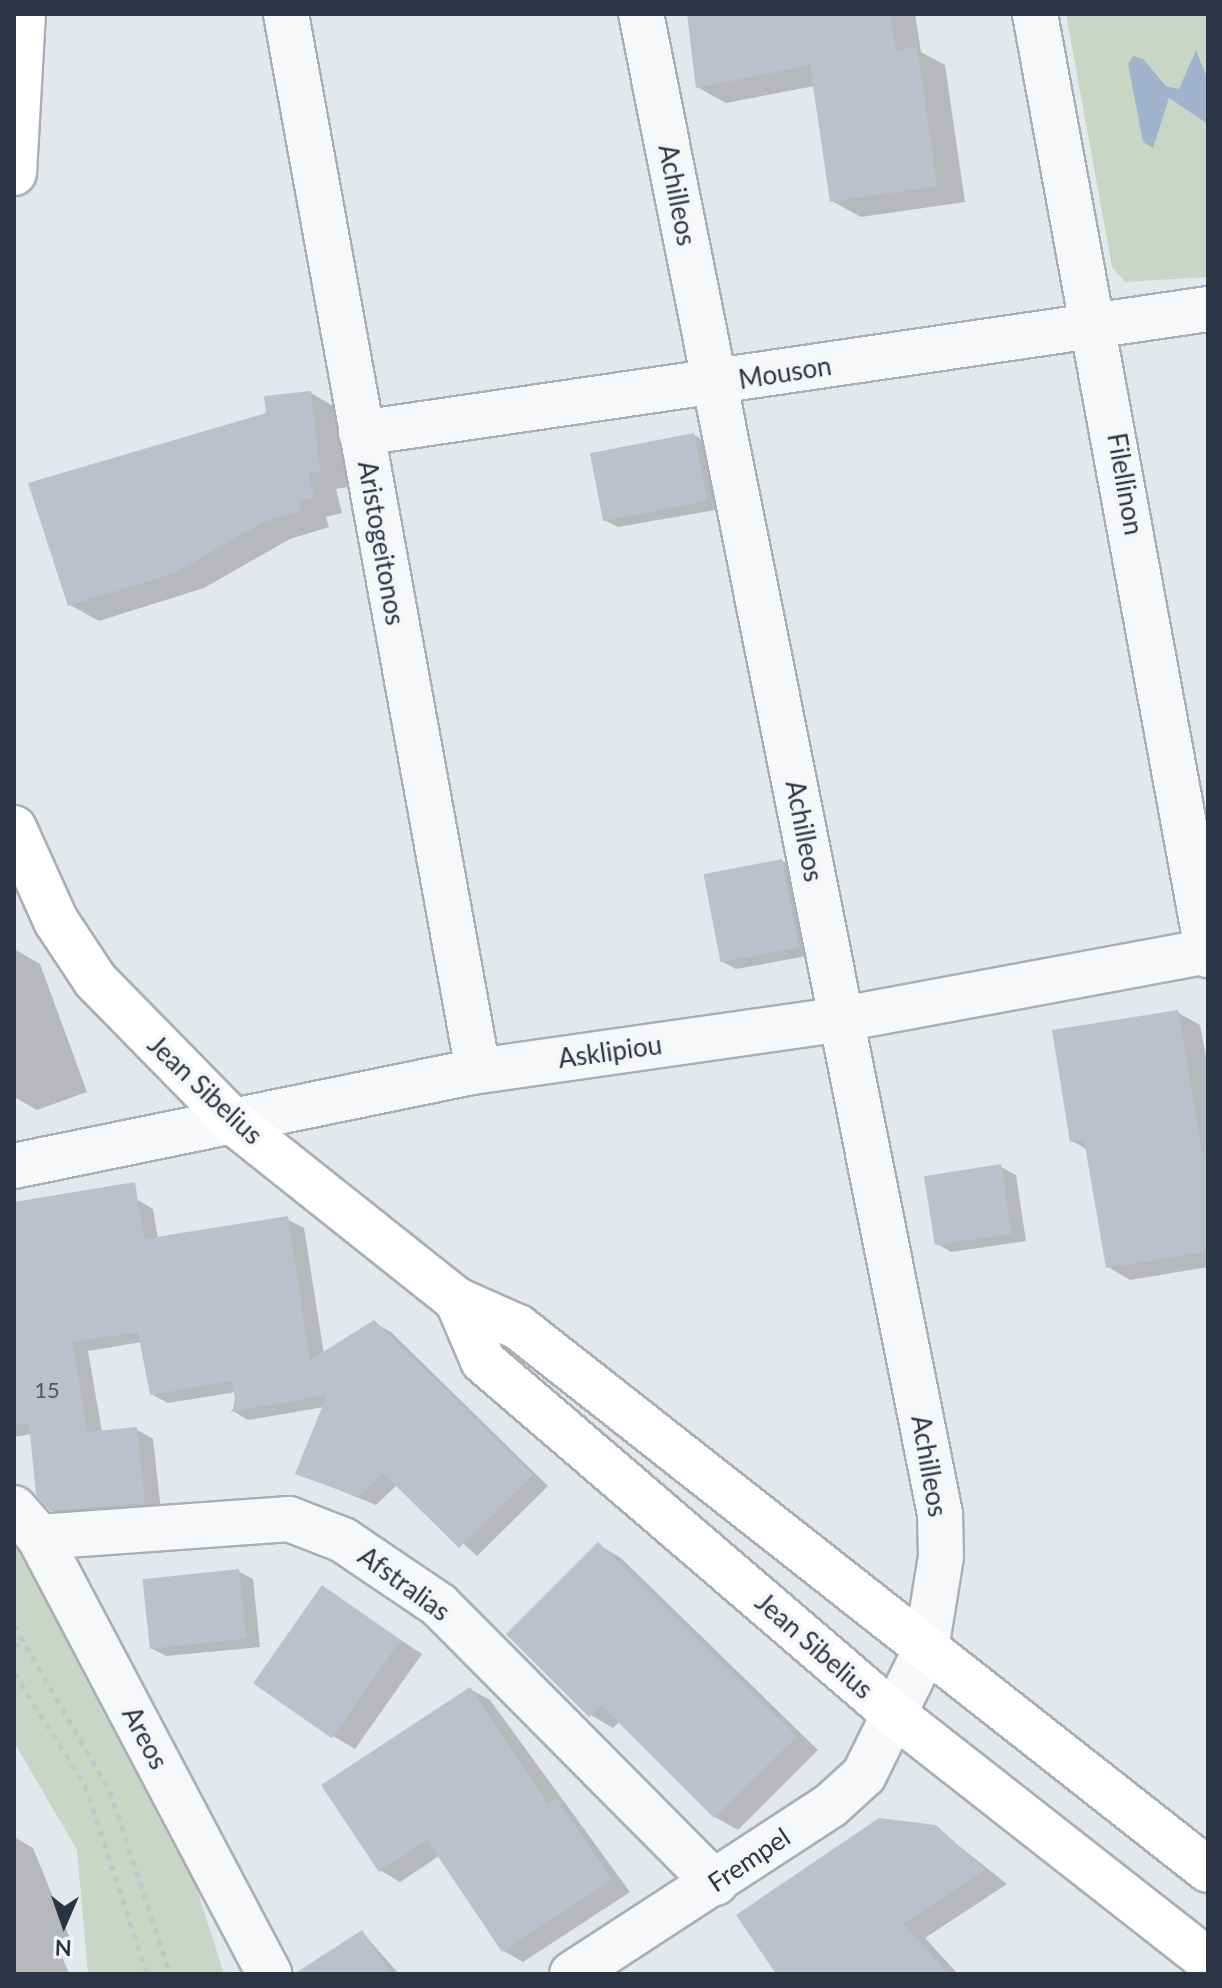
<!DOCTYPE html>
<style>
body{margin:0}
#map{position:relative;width:1222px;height:1988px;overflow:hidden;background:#e4e7ec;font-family:Lato,sans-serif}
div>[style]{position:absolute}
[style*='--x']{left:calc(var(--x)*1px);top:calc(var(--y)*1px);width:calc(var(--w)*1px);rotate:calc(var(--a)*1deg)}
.green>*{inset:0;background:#c9d6c5}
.water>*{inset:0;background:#9fb4cc}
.shadow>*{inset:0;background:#0003}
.building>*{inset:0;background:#bbc0ca;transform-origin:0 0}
.path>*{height:5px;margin-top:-2.5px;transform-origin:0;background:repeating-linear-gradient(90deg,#c2c5cb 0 6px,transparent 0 12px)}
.roads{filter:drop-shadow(2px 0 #a9aeb7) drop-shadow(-2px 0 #a9aeb7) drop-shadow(0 2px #a9aeb7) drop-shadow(0 -2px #a9aeb7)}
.minor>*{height:44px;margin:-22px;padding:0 22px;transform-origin:22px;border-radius:22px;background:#f7f8fa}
.major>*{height:44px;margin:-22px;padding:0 22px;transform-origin:22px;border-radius:22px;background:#fff}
span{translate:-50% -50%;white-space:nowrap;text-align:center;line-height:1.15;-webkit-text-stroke:8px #f4f6f9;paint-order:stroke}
.number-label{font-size:22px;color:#4f5766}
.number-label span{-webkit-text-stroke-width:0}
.street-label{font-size:26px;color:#2b3445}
.frame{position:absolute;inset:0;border:16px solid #2b3445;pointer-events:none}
.north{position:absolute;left:24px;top:1884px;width:80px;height:80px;-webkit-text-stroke:6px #f4f6f9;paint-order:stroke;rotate:182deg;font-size:22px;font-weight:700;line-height:32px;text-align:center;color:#2b3445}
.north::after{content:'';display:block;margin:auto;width:28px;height:36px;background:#2b3445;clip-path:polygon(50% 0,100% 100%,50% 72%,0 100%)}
</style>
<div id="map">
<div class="green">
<div style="clip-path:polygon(1066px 14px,1208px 14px,1208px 277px,1125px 282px,1112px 267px)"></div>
<div style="clip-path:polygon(14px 1515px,182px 1842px,224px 1974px,88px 1974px,77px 1850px,14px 1742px)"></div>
</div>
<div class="water">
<div style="clip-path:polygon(1196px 50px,1208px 80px,1208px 124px,1169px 98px,1153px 148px,1143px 142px,1128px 64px,1133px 56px,1143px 59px,1166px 86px,1179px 89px)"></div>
</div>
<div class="shadow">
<div style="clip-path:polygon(689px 14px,915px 14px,921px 52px,945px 65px,965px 202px,861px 217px,832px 201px,815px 86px,726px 103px,697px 87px)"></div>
<div style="clip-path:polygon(311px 393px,340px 410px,348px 487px,336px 489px,342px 513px,326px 517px,329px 527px,290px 539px,204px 588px,99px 621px,70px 605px,268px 415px)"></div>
<div style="clip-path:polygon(694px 435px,709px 444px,721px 509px,618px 527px,603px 519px)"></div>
<div style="clip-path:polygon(782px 861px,797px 870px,813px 955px,736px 969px,721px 961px)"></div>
<div style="clip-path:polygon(14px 949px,40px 964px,87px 1092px,37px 1110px,14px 1097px)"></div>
<div style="clip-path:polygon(1177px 1012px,1200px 1025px,1208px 1067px,1208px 1267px,1130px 1280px,1108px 1267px,1088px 1150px,1072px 1141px)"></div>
<div style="clip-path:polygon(1001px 1167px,1016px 1175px,1026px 1241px,951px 1252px,936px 1243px)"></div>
<div style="clip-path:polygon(136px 1199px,153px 1209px,158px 1239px,287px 1219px,304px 1228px,324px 1354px,375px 1323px,391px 1332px,548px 1486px,477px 1556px,398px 1484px,376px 1505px,297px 1473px,324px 1407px,248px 1420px,233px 1411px,236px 1392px,168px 1403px,151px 1394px,142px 1342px,88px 1351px,102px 1432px,136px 1429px,153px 1439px,161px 1511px,68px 1520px,51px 1510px,32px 1434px,14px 1437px,14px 1218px)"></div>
<div style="clip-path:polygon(599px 1545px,621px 1558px,818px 1750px,738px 1830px,715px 1817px,620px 1721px,613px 1728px,591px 1715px)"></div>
<div style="clip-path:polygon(238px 1571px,253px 1579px,260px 1647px,166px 1656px,151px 1648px)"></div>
<div style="clip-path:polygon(322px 1588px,422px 1654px,355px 1749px,333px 1736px)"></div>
<div style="clip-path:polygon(470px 1689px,490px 1700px,630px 1892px,523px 1962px,504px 1951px,439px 1856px,400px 1882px,380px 1870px)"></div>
<div style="clip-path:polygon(935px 1827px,1007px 1884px,925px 1938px,958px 1974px,778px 1974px)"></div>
<div style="clip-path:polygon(14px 1837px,33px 1848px,69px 1936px,56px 1941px,69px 1974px,14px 1974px)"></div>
<div style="clip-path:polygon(362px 1932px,399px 1974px,313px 1974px)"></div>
</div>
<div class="building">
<div style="clip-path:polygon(687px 14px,890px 14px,896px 50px,917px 47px,937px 186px,830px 202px,810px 65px,696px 88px)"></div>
<div style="clip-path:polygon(311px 391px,320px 472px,308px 473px,314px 497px,298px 501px,301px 511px,261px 523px,175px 573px,68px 606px,28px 483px,266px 413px,264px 396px)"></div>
<div style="left:694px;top:433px;width:69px;height:106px;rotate:79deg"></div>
<div style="left:782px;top:859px;width:90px;height:80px;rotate:79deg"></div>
<div style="clip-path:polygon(1178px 1010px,1202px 1153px,1208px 1152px,1208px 1251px,1106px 1268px,1084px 1140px,1070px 1142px,1052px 1030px)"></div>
<div style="left:1001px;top:1164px;width:70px;height:78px;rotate:81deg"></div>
<div style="clip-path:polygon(135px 1182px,144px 1239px,288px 1216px,310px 1360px,374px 1320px,533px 1475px,459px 1548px,383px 1473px,359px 1497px,295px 1474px,327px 1395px,230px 1412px,236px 1406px,232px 1381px,150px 1395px,138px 1332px,73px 1342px,87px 1432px,137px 1427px,145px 1503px,50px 1511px,36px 1495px,29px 1423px,14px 1425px,14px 1202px)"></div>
<div style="clip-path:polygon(598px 1542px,797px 1736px,714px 1818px,601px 1705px,589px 1717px,506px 1634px)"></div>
<div style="left:239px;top:1569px;width:70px;height:97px;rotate:84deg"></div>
<div style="left:322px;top:1585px;width:96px;height:120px;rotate:35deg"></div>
<div style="clip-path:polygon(470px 1687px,548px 1803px,556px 1798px,612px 1880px,502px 1952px,427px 1840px,379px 1872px,321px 1785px)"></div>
<div style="clip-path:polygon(879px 1818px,936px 1825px,985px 1870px,903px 1924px,949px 1974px,776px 1974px,736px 1915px)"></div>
<div style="clip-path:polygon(362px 1930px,391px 1974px,294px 1974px)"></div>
</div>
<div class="path">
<div style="--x:14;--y:1625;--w:192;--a:60"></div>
<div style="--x:110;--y:1791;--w:193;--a:71.8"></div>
<div style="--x:14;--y:1647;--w:13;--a:-29"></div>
<div style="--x:14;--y:1673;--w:133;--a:57.6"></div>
<div style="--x:85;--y:1785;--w:199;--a:71.8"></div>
</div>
<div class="roads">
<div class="minor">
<div style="--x:286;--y:14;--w:1074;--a:79.7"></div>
<div style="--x:1035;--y:14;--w:957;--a:79.58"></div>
<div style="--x:361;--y:433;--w:856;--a:-8.33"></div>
<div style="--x:14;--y:1166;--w:474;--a:-11.6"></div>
<div style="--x:478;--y:1071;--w:368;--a:-8.1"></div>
<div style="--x:842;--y:1019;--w:372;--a:-10.5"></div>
<div style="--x:14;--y:1508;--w:38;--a:49"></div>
<div style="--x:39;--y:1537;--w:494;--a:62.2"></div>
<div style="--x:39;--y:1537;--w:251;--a:-4.1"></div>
<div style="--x:289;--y:1519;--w:58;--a:21.3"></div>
<div style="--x:343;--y:1540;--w:116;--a:34.1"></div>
<div style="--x:439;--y:1605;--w:392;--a:45.2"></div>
<div style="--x:572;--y:1974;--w:308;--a:-33.1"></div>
<div style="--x:830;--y:1806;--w:46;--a:-42.4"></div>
<div style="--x:864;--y:1775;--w:140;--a:-63.8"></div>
<div style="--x:926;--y:1649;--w:94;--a:-80.8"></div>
<div style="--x:941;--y:1556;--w:42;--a:-91.4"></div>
<div style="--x:940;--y:1514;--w:1530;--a:-101.27"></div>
</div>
<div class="major">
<div style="--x:14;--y:173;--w:159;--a:-86.8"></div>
<div style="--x:14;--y:828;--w:102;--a:65.7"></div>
<div style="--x:56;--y:921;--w:71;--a:56.5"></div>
<div style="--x:95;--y:980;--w:204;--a:45.6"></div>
<div style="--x:238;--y:1126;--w:280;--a:38.5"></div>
<div style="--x:457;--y:1300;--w:67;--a:23.9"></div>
<div style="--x:518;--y:1327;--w:878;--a:38.2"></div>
<div style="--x:457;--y:1300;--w:66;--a:66.9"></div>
<div style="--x:483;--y:1361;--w:543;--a:40.67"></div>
<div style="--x:895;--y:1715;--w:397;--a:38.1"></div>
</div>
</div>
<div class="number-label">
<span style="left:47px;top:1390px">15</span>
</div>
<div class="street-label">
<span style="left:677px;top:195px;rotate:79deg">Achilleos</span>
<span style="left:785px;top:373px;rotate:-9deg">Mouson</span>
<span style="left:1125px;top:484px;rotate:80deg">Filellinon</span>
<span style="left:381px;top:543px;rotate:80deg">Aristogeitonos</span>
<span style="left:804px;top:831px;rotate:79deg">Achilleos</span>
<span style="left:610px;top:1052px;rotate:-8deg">Asklipiou</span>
<span style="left:205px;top:1090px;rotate:43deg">Jean Sibelius</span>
<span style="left:929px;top:1466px;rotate:80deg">Achilleos</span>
<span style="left:404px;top:1584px;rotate:36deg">Afstralias</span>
<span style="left:814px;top:1646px;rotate:41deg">Jean Sibelius</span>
<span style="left:145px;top:1738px;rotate:62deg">Areos</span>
<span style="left:749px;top:1860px;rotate:-34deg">Frempel</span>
</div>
<div class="frame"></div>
<div class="north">N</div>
</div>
